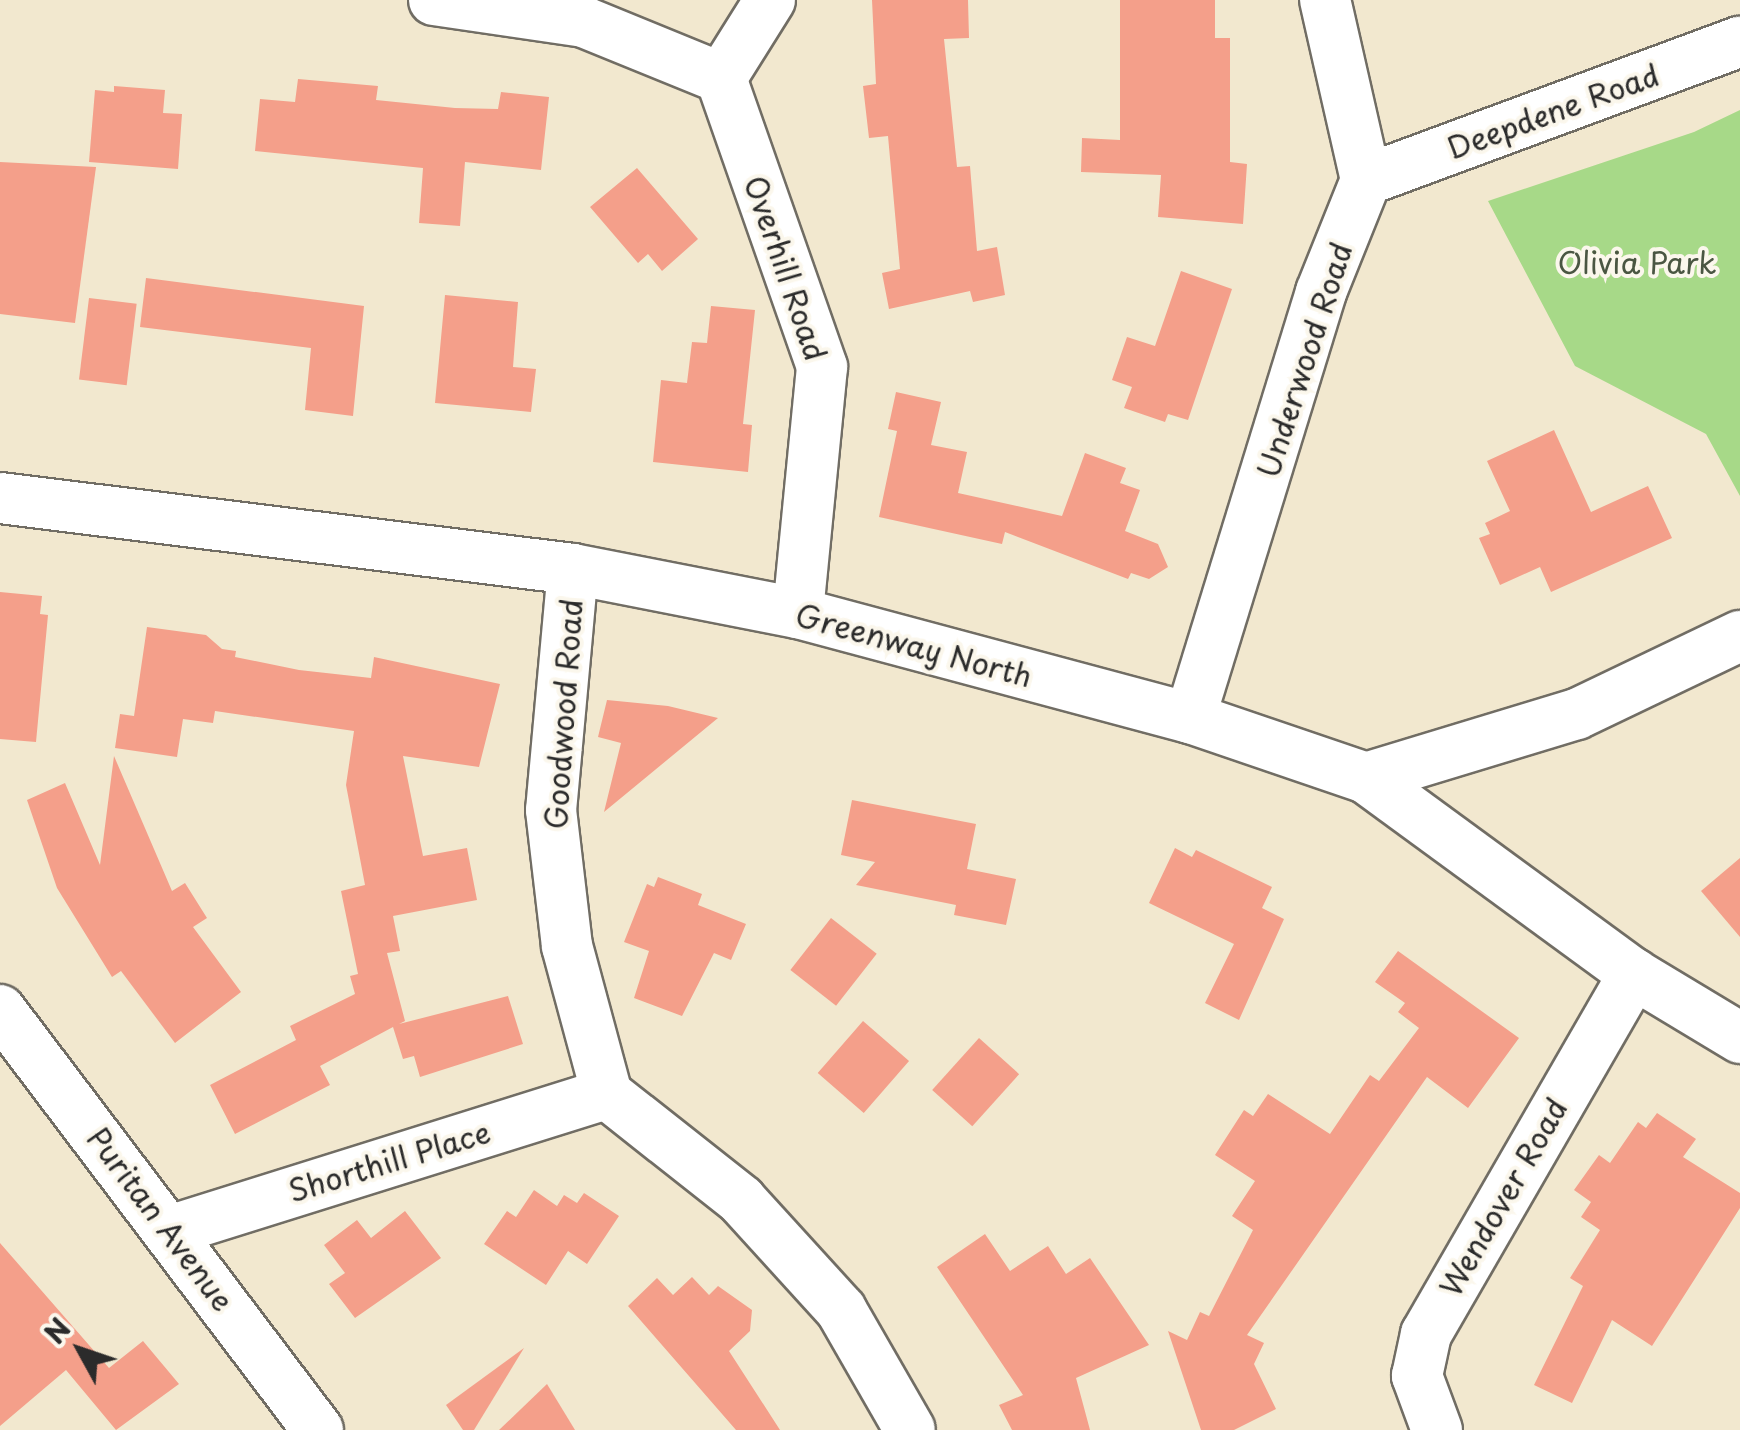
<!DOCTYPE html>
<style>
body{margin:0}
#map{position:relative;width:1740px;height:1430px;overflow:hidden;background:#f2e8cf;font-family:"Playpen Sans",sans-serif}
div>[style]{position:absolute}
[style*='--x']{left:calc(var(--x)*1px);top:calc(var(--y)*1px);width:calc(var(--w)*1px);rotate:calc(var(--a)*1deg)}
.green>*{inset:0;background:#a7d988}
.building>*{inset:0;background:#f49f8a;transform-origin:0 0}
.roads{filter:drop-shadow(2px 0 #716d64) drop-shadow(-2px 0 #716d64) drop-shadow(0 2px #716d64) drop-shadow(0 -2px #716d64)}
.minor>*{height:50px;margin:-25px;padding:0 25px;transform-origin:25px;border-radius:25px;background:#fff}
span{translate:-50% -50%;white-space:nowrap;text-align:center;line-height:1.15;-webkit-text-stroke:8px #fbf7ec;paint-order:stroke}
.street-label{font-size:30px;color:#2b2b2b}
.park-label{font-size:30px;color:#4a5642}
.north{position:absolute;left:30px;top:1300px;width:100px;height:100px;-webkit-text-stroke:8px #fbf7ec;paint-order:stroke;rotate:310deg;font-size:28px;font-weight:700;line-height:40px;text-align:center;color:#2b2b2b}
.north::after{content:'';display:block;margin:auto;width:35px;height:45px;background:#2b2b2b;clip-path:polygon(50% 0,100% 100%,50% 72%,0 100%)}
</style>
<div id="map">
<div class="green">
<div style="clip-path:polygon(1740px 110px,1740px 496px,1706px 434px,1575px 366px,1488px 201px,1694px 132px)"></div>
</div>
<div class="building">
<div style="clip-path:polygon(872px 0,968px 0,969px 38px,944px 39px,957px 167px,970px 166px,977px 251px,997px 247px,1005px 295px,973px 302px,970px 291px,889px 309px,882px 273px,900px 269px,888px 136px,869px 138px,863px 86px,876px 84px)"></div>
<div style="clip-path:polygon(1120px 0,1215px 0,1215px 38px,1230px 38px,1230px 162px,1247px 164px,1243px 224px,1158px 217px,1161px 175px,1081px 172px,1082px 138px,1120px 140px)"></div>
<div style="clip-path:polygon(298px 79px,378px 86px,376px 100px,455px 108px,498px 109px,501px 92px,549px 97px,541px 170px,465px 162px,460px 226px,419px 223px,423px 168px,255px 151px,260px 99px,295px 102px)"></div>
<div style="clip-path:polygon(114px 86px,165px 90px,163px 113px,182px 114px,178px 169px,89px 162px,95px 90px,114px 92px)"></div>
<div style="clip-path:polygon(0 162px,96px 167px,75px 323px,0 314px)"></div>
<div style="clip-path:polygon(637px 168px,698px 239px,662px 271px,648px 254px,638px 263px,590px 207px)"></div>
<div style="clip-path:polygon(1181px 271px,1232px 289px,1188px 420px,1168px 414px,1165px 422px,1124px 408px,1132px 387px,1112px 380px,1127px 337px,1155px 346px)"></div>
<div style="clip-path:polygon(146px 278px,364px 306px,353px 416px,305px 410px,311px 348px,140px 327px)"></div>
<div style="clip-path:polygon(445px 295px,518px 302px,513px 367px,536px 369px,531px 412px,435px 403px)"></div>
<div style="left:89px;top:298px;width:48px;height:82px;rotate:7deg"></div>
<div style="clip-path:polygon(711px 306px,755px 310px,743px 424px,752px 425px,748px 472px,653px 462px,661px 380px,687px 383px,692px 342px,707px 343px)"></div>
<div style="clip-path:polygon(896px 392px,941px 402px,931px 445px,967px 452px,958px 493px,1062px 516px,1085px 453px,1126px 468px,1120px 483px,1140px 490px,1125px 531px,1158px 544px,1168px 567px,1149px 579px,1131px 573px,1128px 579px,1005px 532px,1002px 544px,879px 517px,897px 431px,888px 429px)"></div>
<div style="clip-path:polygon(1554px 430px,1591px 512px,1648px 486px,1672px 538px,1551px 592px,1540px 567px,1500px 585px,1479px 538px,1490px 534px,1485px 523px,1510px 511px,1487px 461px)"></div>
<div style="clip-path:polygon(0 592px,42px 596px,40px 614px,48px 615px,36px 742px,0 739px)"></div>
<div style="clip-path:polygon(147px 627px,206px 635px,222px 649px,236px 651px,235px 657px,299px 670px,371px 678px,374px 657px,500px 684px,479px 767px,403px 756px,423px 856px,467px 848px,477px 900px,393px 916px,400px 951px,387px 953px,405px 1021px,399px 1024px,508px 996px,523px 1044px,420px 1077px,414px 1056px,403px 1059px,393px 1027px,320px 1066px,330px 1085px,235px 1134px,210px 1085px,296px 1040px,290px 1026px,355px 994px,350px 976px,358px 974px,341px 891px,365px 885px,346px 785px,354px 731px,215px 711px,213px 723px,183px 719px,177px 757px,115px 748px,120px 714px,134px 716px)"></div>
<div style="clip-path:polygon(607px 700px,668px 706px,718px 718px,604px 812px,621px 743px,598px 737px)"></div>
<div style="clip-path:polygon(114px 756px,172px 891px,185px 883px,207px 918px,193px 927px,241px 992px,175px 1043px,121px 971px,112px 977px,57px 888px,27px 800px,65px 783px,100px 865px)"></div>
<div style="clip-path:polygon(852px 800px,976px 824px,967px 869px,1016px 879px,1006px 925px,954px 915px,956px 905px,856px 885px,875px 862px,841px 855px)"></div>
<div style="clip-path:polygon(1175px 848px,1192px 857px,1196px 850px,1272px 887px,1262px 908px,1284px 919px,1239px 1020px,1205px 1003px,1234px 944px,1149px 903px)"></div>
<div style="clip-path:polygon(1740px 858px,1740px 937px,1701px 891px)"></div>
<div style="clip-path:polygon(658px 877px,702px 894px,698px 905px,746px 924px,731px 960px,714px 953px,682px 1016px,634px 998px,649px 951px,624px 942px,647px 884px,654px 887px)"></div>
<div style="left:831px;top:918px;width:58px;height:66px;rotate:38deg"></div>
<div style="clip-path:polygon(1398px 951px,1519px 1038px,1468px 1108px,1427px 1077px,1247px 1335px,1264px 1343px,1254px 1364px,1276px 1409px,1234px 1430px,1201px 1430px,1168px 1331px,1187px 1340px,1200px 1312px,1209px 1316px,1253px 1230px,1232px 1216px,1255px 1181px,1215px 1155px,1244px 1110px,1253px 1116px,1268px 1094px,1330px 1134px,1370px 1075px,1379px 1081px,1419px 1028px,1398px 1012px,1405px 1003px,1375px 982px)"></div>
<div style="left:863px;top:1021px;width:61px;height:69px;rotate:41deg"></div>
<div style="left:979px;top:1038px;width:54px;height:70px;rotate:42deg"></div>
<div style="clip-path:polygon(1657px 1113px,1696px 1139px,1683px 1157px,1740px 1193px,1740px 1208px,1652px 1346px,1612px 1320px,1572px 1403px,1534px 1385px,1583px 1286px,1570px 1278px,1600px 1230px,1581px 1217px,1591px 1202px,1574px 1190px,1599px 1155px,1610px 1163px,1638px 1122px,1646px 1128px)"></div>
<div style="clip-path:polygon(534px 1190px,557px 1206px,564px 1195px,577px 1203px,584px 1193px,619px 1216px,587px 1264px,568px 1251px,546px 1285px,484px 1244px,507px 1211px,516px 1217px)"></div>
<div style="clip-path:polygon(405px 1211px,441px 1258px,355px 1318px,329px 1284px,345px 1273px,324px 1245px,357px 1220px,371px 1238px)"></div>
<div style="clip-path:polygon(985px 1234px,1010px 1271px,1048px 1246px,1066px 1274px,1090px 1258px,1149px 1345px,1076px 1378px,1090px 1430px,1012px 1430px,999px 1405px,1023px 1395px,937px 1267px)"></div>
<div style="clip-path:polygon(0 1243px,109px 1368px,143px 1341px,179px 1384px,116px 1430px,66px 1370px,0 1426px)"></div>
<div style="clip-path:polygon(692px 1277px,709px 1295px,718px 1286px,752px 1310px,750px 1331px,729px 1351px,780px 1430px,736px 1430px,628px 1306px,657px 1278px,673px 1295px)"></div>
<div style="clip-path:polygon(524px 1348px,474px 1430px,463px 1430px,446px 1405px)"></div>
<div style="clip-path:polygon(547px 1384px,575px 1430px,499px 1430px)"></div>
</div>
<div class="roads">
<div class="minor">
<div style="--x:434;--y:0;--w:152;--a:8.3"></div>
<div style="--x:584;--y:22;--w:148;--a:22.2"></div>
<div style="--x:770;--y:0;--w:92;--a:122.1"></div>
<div style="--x:721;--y:78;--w:306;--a:70.7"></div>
<div style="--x:822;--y:367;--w:247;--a:95.6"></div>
<div style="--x:1366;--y:180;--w:399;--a:-20.3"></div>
<div style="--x:0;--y:498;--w:577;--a:7.06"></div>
<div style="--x:573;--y:569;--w:229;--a:11.1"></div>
<div style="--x:798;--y:613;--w:406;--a:15"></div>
<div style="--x:1190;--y:718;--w:186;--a:18.8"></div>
<div style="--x:1366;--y:778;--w:332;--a:36.2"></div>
<div style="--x:1634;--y:974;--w:124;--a:31.1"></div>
<div style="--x:573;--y:569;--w:242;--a:95.2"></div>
<div style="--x:551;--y:810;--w:137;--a:83.3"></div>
<div style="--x:567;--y:946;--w:153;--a:74.9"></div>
<div style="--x:1190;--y:718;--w:446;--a:-72.9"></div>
<div style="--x:1321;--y:292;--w:121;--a:-68.1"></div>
<div style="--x:1366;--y:180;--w:185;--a:-102.8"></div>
<div style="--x:1366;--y:778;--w:220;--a:-16.9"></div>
<div style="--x:1577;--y:714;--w:181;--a:-25.6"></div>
<div style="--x:0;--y:1010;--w:527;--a:52.87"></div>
<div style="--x:607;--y:1094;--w:171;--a:38.3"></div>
<div style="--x:741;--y:1200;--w:149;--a:47.7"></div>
<div style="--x:841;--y:1310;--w:138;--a:60.1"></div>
<div style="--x:172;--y:1230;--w:456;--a:-17.4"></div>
<div style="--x:1437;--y:1430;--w:58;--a:-110.3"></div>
<div style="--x:1417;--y:1376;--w:43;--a:-77.9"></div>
<div style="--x:1426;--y:1334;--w:416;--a:-60"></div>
</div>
</div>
<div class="street-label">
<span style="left:1553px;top:111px;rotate:-20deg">Deepdene Road</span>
<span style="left:786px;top:268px;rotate:71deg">Overhill Road</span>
<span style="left:1304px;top:360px;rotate:-72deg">Underwood Road</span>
<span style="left:914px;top:645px;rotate:15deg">Greenway North</span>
<span style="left:563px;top:714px;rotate:-86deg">Goodwood Road</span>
<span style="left:389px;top:1161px;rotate:-17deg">Shorthill Place</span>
<span style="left:1503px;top:1197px;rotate:-60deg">Wendover Road</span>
<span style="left:161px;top:1219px;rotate:53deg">Puritan Avenue</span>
</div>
<div class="park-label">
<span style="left:1637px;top:262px">Olivia Park</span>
</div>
<div class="north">N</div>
</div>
